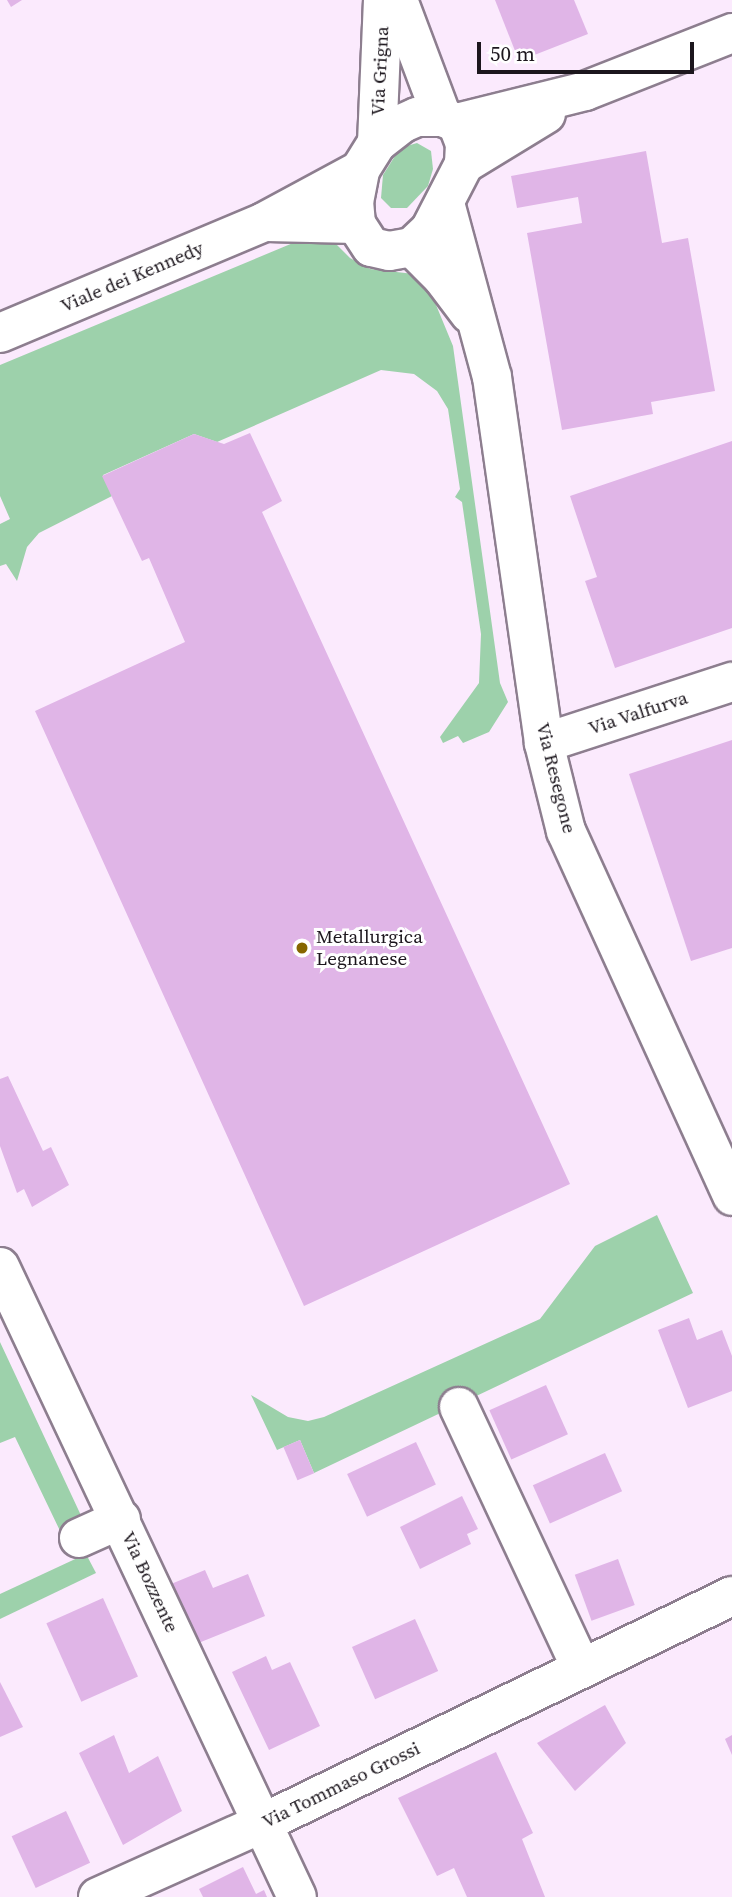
<!DOCTYPE html>
<style>
body{margin:0}
#map{position:relative;width:732px;height:1897px;overflow:hidden;background:#fbeafd;font-family:"Source Serif 4",serif}
div>[style]{position:absolute}
[style*='--x']{left:calc(var(--x)*1px);top:calc(var(--y)*1px);width:calc(var(--w)*1px);rotate:calc(var(--a)*1deg)}
.green>*{inset:0;background:#9dd1ab}
.building>*{inset:0;background:#e0b5e7;transform-origin:0 0}
.roads{filter:drop-shadow(2px 0 #8d7e8f) drop-shadow(-2px 0 #8d7e8f) drop-shadow(0 2px #8d7e8f) drop-shadow(0 -2px #8d7e8f)}
.minor>*{height:38px;margin:-19px;padding:0 19px;transform-origin:19px;border-radius:19px;background:#fff}
.dots>*{width:19px;height:19px;translate:-50% -50%;box-sizing:border-box;border:4px solid #fff;border-radius:50%}
span{translate:-50% -50%;white-space:nowrap;text-align:center;line-height:1.15;-webkit-text-stroke:6px #fff;paint-order:stroke}
.street-label{font-size:19px;color:#1c161d}
.poi-label{font-size:19px;color:#1c161d}
.left{translate:0 -50%;text-align:left}
.scale{position:absolute;left:477px;top:42px;width:217px;height:32px;box-sizing:border-box;border:4px solid #1c161d;border-top:0;padding-left:9px;font-size:21px;line-height:24px;white-space:nowrap;color:#1c161d;-webkit-text-stroke:5px #fff;paint-order:stroke}
</style>
<div id="map">
<div class="green">
<div style="clip-path:polygon(417px 143px,431px 151px,433px 169px,428px 186px,407px 208px,391px 208px,381px 198px,383px 175px,400px 148px)"></div>
<div style="clip-path:polygon(305px 238px,330px 238px,350px 258px,370px 269px,414px 274px,429px 288px,453px 346px,500px 683px,508px 702px,489px 732px,463px 743px,458px 736px,443px 743px,440px 737px,479px 683px,481px 634px,462px 502px,455px 497px,460px 489px,448px 409px,437px 391px,414px 374px,381px 370px,217px 442px,194px 434px,103px 475px,112px 496px,39px 533px,27px 547px,17px 581px,6px 564px,0 566px,0 524px,10px 519px,0 496px,0 365px)"></div>
<div style="clip-path:polygon(657px 1215px,693px 1293px,314px 1473px,300px 1440px,277px 1450px,251px 1395px,288px 1417px,308px 1421px,324px 1417px,540px 1319px,595px 1246px)"></div>
<div style="clip-path:polygon(0 1342px,85px 1524px,62px 1535px,15px 1437px,0 1443px)"></div>
<div style="clip-path:polygon(86px 1554px,96px 1573px,0 1619px,0 1594px)"></div>
</div>
<div class="building">
<div style="clip-path:polygon(7px 0,22px 0,11px 7px)"></div>
<div style="clip-path:polygon(495px 0,574px 0,588px 34px,519px 61px)"></div>
<div style="clip-path:polygon(646px 151px,662px 243px,688px 238px,715px 391px,651px 402px,653px 414px,562px 430px,527px 233px,582px 223px,578px 197px,517px 208px,511px 176px)"></div>
<div style="clip-path:polygon(250px 433px,282px 501px,262px 512px,570px 1184px,304px 1306px,35px 711px,185px 642px,149px 558px,142px 561px,102px 476px,194px 434px,224px 444px)"></div>
<div style="clip-path:polygon(732px 441px,732px 628px,615px 668px,585px 581px,597px 577px,570px 496px)"></div>
<div style="clip-path:polygon(732px 740px,732px 948px,691px 961px,629px 774px)"></div>
<div style="clip-path:polygon(8px 1076px,43px 1151px,51px 1147px,69px 1185px,32px 1207px,24px 1189px,17px 1193px,0 1146px,0 1079px)"></div>
<div style="clip-path:polygon(689px 1318px,697px 1340px,722px 1330px,732px 1356px,732px 1391px,688px 1408px,658px 1330px)"></div>
<div style="left:546px;top:1385px;width:54px;height:62px;rotate:66deg"></div>
<div style="left:300px;top:1440px;width:36px;height:18px;rotate:67deg"></div>
<div style="left:416px;top:1442px;width:47px;height:76px;rotate:65deg"></div>
<div style="left:605px;top:1453px;width:42px;height:79px;rotate:66deg"></div>
<div style="clip-path:polygon(462px 1496px,478px 1529px,467px 1534px,471px 1544px,420px 1569px,400px 1527px)"></div>
<div style="left:618px;top:1559px;width:49px;height:46px;rotate:70deg"></div>
<div style="clip-path:polygon(205px 1570px,213px 1588px,248px 1574px,265px 1616px,196px 1644px,171px 1584px)"></div>
<div style="left:103px;top:1598px;width:86px;height:62px;rotate:66deg"></div>
<div style="left:415px;top:1619px;width:57px;height:69px;rotate:66deg"></div>
<div style="clip-path:polygon(266px 1656px,272px 1670px,290px 1662px,320px 1726px,269px 1750px,232px 1672px)"></div>
<div style="clip-path:polygon(0 1682px,23px 1727px,0 1737px)"></div>
<div style="clip-path:polygon(605px 1705px,626px 1743px,575px 1791px,537px 1743px)"></div>
<div style="clip-path:polygon(114px 1735px,129px 1773px,158px 1756px,182px 1811px,123px 1845px,79px 1753px)"></div>
<div style="clip-path:polygon(732px 1735px,732px 1755px,725px 1739px)"></div>
<div style="clip-path:polygon(496px 1752px,533px 1833px,522px 1839px,545px 1897px,467px 1897px,454px 1868px,437px 1876px,398px 1798px)"></div>
<div style="left:66px;top:1811px;width:57px;height:60px;rotate:65deg"></div>
<div style="clip-path:polygon(243px 1867px,256px 1894px,264px 1890px,267px 1897px,203px 1897px,199px 1889px)"></div>
</div>
<div class="roads">
<div class="minor">
<div style="--x:398;--y:0;--w:125;--a:69.4"></div>
<div style="--x:457;--y:123;--w:22;--a:69"></div>
<div style="--x:465;--y:144;--w:20;--a:93"></div>
<div style="--x:464;--y:164;--w:74;--a:117.3"></div>
<div style="--x:430;--y:230;--w:25;--a:137"></div>
<div style="--x:412;--y:247;--w:23;--a:170"></div>
<div style="--x:389;--y:251;--w:18;--a:-167"></div>
<div style="--x:371;--y:247;--w:27;--a:-123"></div>
<div style="--x:356;--y:224;--w:22;--a:-95"></div>
<div style="--x:354;--y:202;--w:33;--a:-79"></div>
<div style="--x:360;--y:170;--w:32;--a:-58"></div>
<div style="--x:377;--y:143;--w:31;--a:-38"></div>
<div style="--x:401;--y:124;--w:17;--a:-24"></div>
<div style="--x:417;--y:117;--w:25;--a:0"></div>
<div style="--x:442;--y:117;--w:16;--a:22"></div>
<div style="--x:457;--y:123;--w:132;--a:-14"></div>
<div style="--x:585;--y:91;--w:158;--a:-21.5"></div>
<div style="--x:377;--y:143;--w:143;--a:-87.6"></div>
<div style="--x:464;--y:164;--w:96;--a:-31.4"></div>
<div style="--x:445;--y:203;--w:180;--a:74.9"></div>
<div style="--x:492;--y:377;--w:370;--a:81.9"></div>
<div style="--x:544;--y:743;--w:91;--a:76"></div>
<div style="--x:566;--y:831;--w:401;--a:65.5"></div>
<div style="--x:267;--y:222;--w:89;--a:1.3"></div>
<div style="--x:412;--y:247;--w:42;--a:45"></div>
<div style="--x:442;--y:277;--w:46;--a:52.9"></div>
<div style="--x:0;--y:333;--w:286;--a:-22.8"></div>
<div style="--x:264;--y:222;--w:109;--a:-28.4"></div>
<div style="--x:544;--y:743;--w:198;--a:-18"></div>
<div style="--x:0;--y:1267;--w:696;--a:64.76"></div>
<div style="--x:459;--y:1407;--w:287;--a:64.9"></div>
<div style="--x:79;--y:1538;--w:46;--a:-24.3"></div>
<div style="--x:98;--y:1897;--w:181;--a:-24.2"></div>
<div style="--x:263;--y:1823;--w:521;--a:-25.83"></div>
</div>
</div>
<div class="dots">
<div style="left:302px;top:948px;background:#866500"></div>
</div>
<div class="street-label">
<span style="left:380px;top:71px;rotate:-87deg">Via Grigna</span>
<span style="left:132px;top:277px;rotate:-23deg">Viale dei Kennedy</span>
<span style="left:638px;top:713px;rotate:-18deg">Via Valfurva</span>
<span style="left:556px;top:778px;rotate:76deg">Via Resegone</span>
<span style="left:150px;top:1582px;rotate:65deg">Via Bozzente</span>
<span style="left:341px;top:1785px;rotate:-26deg">Via Tommaso Grossi</span>
</div>
<div class="poi-label">
<span class="left" style="left:316px;top:948px">Metallurgica<br>Legnanese</span>
</div>
<div class="scale">50 m</div>
</div>
